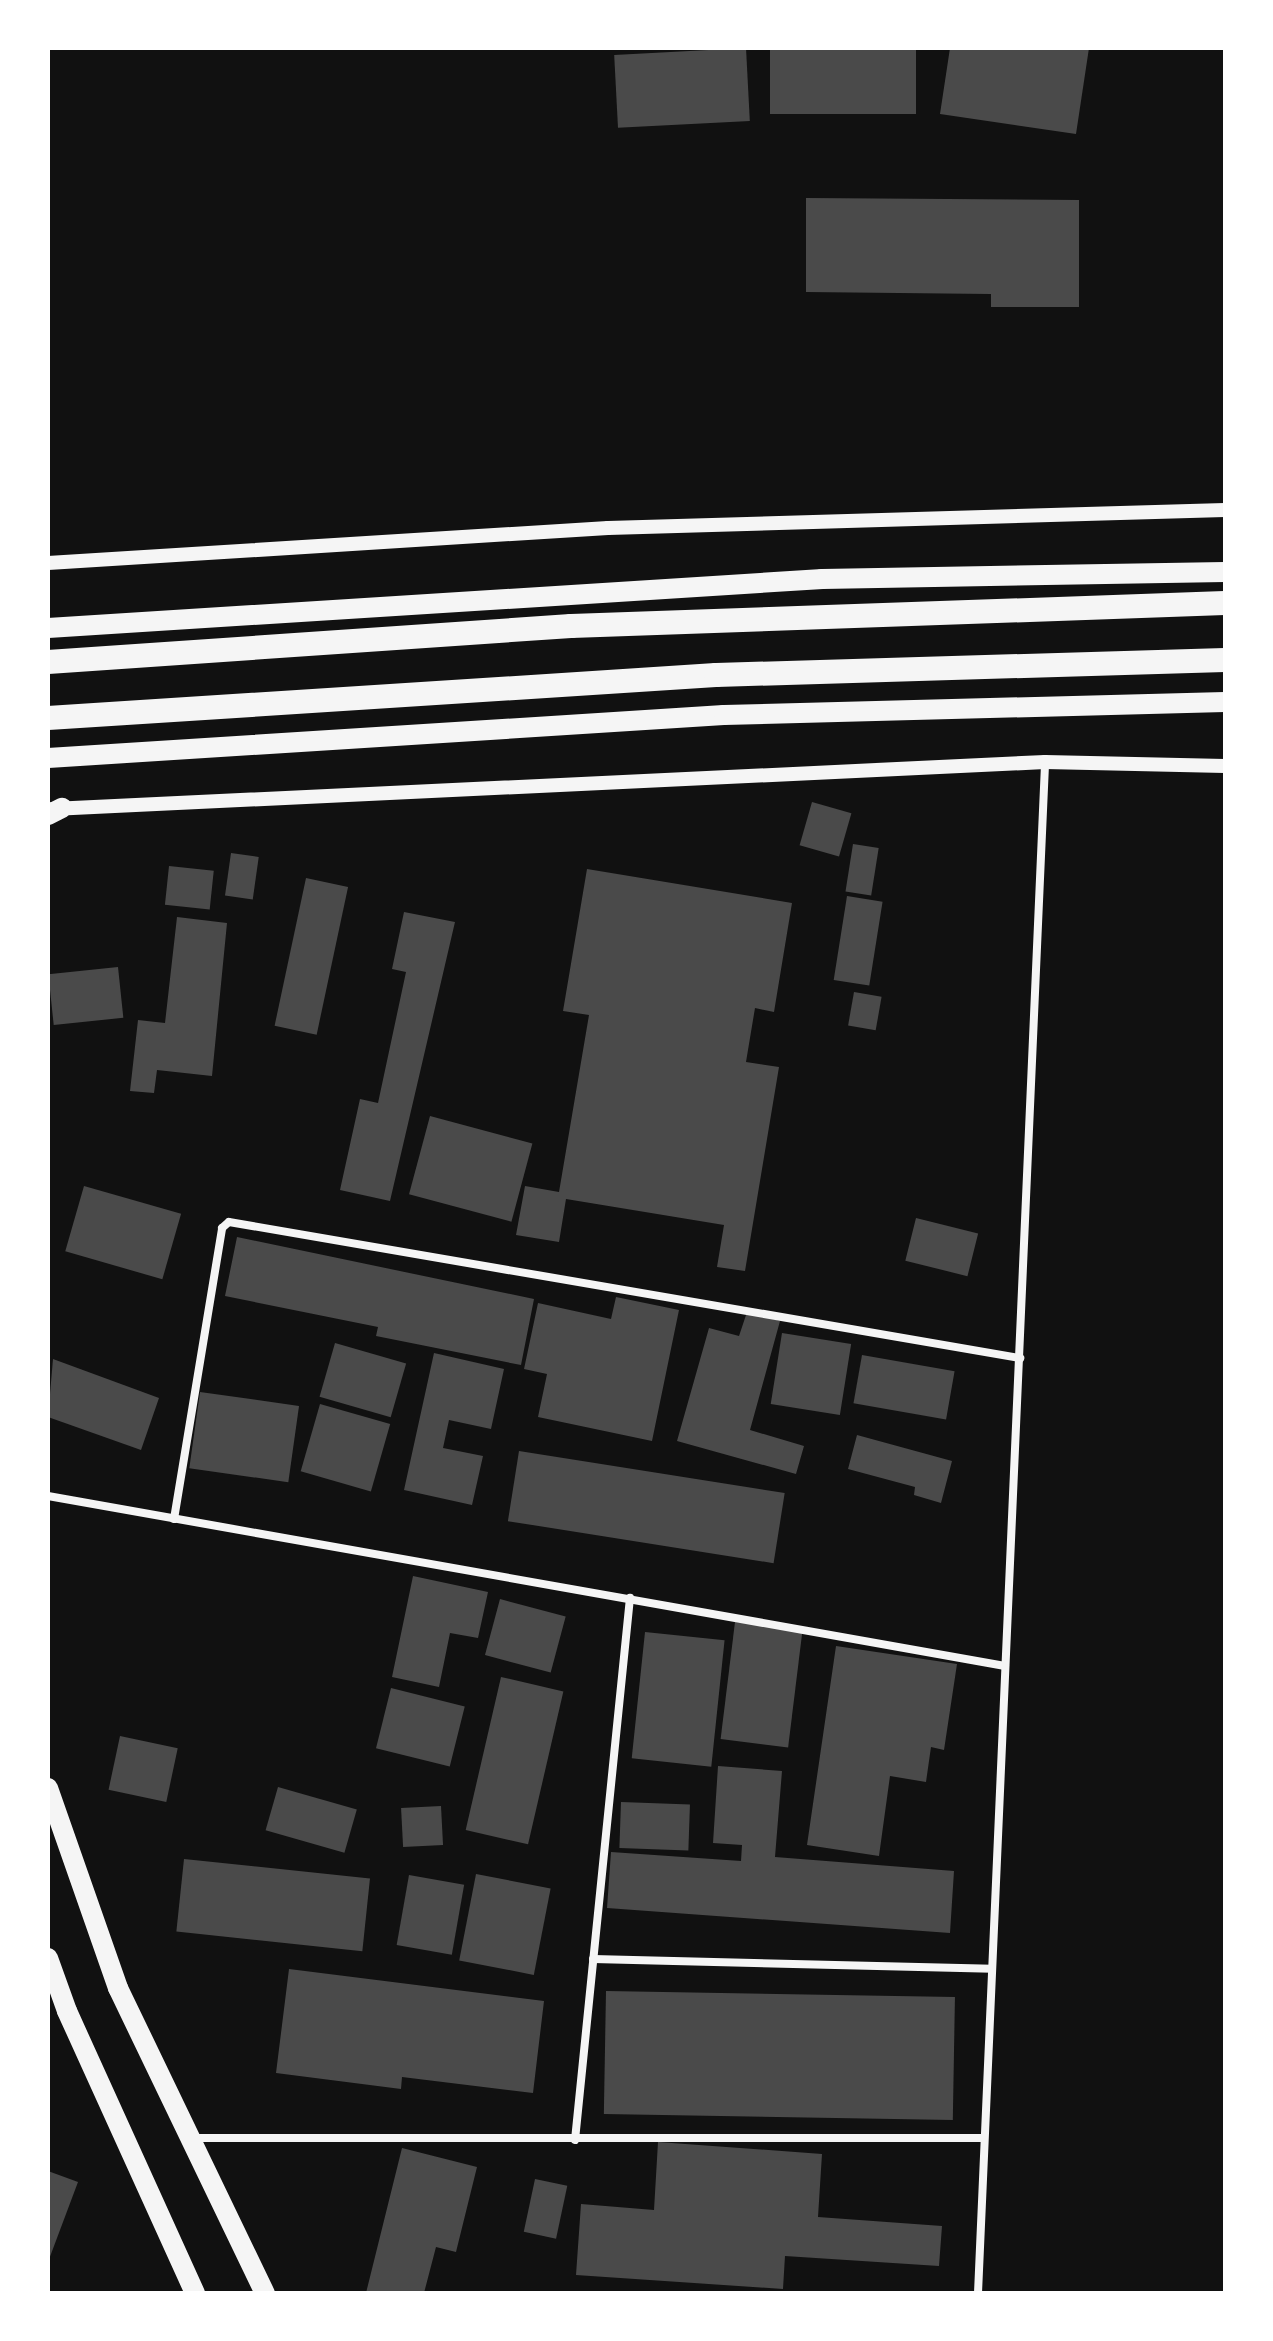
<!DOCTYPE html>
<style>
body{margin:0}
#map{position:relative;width:1273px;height:2341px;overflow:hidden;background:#111;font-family:Lato,sans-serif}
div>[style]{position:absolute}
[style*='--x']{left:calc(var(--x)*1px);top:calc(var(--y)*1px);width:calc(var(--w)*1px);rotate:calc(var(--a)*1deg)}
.building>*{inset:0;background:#4a4a4a;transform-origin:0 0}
.minor>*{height:8px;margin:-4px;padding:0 4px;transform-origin:4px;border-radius:4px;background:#f5f5f5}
.tertiary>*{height:14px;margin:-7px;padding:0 7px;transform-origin:7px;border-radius:7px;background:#f5f5f5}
.primary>*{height:20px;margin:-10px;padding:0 10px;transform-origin:10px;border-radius:10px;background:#f5f5f5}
.motorway>*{height:24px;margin:-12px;padding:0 12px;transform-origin:12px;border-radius:12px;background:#f5f5f5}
span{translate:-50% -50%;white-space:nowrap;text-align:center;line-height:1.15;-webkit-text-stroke:7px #fff;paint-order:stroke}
.frame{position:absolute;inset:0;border:50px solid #fff;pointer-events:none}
</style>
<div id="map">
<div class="building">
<div style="left:746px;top:48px;width:73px;height:132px;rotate:87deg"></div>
<div style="left:770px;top:48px;width:146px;height:66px"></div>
<div style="clip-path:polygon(950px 48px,1089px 48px,1076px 134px,940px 114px)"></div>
<div style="clip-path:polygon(806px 198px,1079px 200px,1079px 307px,991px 307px,991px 294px,806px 292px)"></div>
<div style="left:812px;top:802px;width:41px;height:45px;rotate:16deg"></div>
<div style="left:853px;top:844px;width:26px;height:48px;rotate:9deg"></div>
<div style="left:231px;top:853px;width:28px;height:43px;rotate:8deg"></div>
<div style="left:169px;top:866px;width:45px;height:39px;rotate:6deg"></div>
<div style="clip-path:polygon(587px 869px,792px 903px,774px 1012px,755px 1008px,746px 1062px,779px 1067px,745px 1271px,717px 1267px,724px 1225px,566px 1199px,559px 1242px,516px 1235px,525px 1186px,559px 1192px,589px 1015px,563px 1011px)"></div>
<div style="left:306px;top:878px;width:43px;height:151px;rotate:12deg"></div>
<div style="left:847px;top:896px;width:36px;height:85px;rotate:9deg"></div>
<div style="clip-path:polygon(404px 912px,455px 922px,390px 1201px,340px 1190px,360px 1099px,378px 1103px,406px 972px,392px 969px)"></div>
<div style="clip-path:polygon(177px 917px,227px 923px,212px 1076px,157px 1070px,154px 1093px,130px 1091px,138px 1020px,165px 1023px)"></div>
<div style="left:118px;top:967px;width:51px;height:70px;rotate:84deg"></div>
<div style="left:854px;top:992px;width:28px;height:34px;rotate:10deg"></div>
<div style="left:430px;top:1116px;width:106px;height:81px;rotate:15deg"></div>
<div style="left:84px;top:1186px;width:101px;height:68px;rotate:16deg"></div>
<div style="left:916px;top:1218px;width:64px;height:44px;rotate:14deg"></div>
<div style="clip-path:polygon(237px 1237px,534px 1299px,521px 1365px,376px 1336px,378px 1327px,225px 1296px)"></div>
<div style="clip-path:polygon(616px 1297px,679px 1310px,652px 1441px,538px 1417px,547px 1374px,524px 1369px,538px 1303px,611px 1319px)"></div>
<div style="clip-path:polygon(747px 1312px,780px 1321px,750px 1430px,804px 1446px,796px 1474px,677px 1441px,709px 1328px,739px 1336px)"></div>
<div style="left:782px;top:1333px;width:70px;height:72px;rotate:9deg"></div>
<div style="left:335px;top:1343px;width:74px;height:56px;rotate:16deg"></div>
<div style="clip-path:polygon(434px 1353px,504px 1369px,491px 1429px,449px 1420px,443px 1448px,483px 1456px,472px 1505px,404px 1490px)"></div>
<div style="left:862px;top:1355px;width:94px;height:49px;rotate:10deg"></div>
<div style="clip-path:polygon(53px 1359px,159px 1398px,141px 1450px,48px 1417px)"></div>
<div style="left:200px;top:1392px;width:100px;height:77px;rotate:8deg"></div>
<div style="left:320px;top:1404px;width:73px;height:70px;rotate:16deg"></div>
<div style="clip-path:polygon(857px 1435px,952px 1461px,941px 1503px,914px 1495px,915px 1487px,848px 1469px)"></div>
<div style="left:519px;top:1451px;width:269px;height:71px;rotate:9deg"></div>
<div style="clip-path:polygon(413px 1576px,488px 1592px,478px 1638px,450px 1633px,439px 1687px,392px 1677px)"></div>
<div style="left:500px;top:1599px;width:68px;height:58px;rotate:15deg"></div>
<div style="left:735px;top:1622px;width:68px;height:118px;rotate:7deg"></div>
<div style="left:645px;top:1632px;width:80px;height:127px;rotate:6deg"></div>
<div style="clip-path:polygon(836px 1646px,957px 1664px,944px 1750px,931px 1747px,926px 1782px,890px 1776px,879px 1856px,807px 1845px)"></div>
<div style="left:501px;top:1677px;width:64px;height:157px;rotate:13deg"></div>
<div style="left:391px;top:1688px;width:76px;height:62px;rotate:14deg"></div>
<div style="left:120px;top:1736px;width:59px;height:55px;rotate:12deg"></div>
<div style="clip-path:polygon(718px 1766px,782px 1771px,775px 1857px,954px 1871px,950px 1933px,607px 1908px,611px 1852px,741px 1861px,742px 1845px,713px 1843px)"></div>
<div style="left:278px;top:1787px;width:82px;height:45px;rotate:16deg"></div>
<div style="left:621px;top:1802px;width:69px;height:46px;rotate:2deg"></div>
<div style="left:441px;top:1806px;width:39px;height:40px;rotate:87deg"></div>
<div style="left:184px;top:1859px;width:187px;height:73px;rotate:6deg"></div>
<div style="left:476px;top:1874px;width:76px;height:88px;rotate:11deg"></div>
<div style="left:409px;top:1875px;width:56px;height:71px;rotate:10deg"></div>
<div style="clip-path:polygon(289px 1969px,544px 2001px,533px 2093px,402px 2077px,401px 2089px,276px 2073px)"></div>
<div style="left:606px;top:1991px;width:349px;height:123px;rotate:1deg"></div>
<div style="clip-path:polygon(658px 2142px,822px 2154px,818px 2217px,942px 2226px,939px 2266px,785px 2256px,783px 2289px,576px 2275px,581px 2204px,654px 2210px)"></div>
<div style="clip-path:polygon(402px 2148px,477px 2167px,456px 2252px,436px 2247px,424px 2293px,366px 2293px)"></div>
<div style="clip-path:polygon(48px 2171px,78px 2182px,48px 2262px)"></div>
<div style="left:535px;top:2179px;width:33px;height:54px;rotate:12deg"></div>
</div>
<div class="minor">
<div style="--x:48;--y:1496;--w:972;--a:10.07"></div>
<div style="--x:174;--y:1519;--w:295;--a:-80.6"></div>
<div style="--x:222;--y:1228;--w:9;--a:-41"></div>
<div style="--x:229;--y:1222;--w:803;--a:9.76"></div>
<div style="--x:593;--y:1959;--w:399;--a:1.4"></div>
<div style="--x:193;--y:2138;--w:791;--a:0"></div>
<div style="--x:575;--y:2140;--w:545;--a:-84.21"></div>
<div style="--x:978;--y:2293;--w:1532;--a:-87.49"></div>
</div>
<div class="tertiary">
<div style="--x:48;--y:563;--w:561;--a:-3.58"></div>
<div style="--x:608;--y:528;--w:617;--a:-1.67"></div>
<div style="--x:52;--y:809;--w:994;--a:-2.71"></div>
<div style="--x:1045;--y:762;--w:180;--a:1.3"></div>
</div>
<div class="primary">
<div style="--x:48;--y:628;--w:776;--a:-3.62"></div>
<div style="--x:822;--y:579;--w:403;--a:-1"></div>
<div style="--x:48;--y:758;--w:677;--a:-3.64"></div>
<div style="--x:724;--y:715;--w:501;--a:-1.49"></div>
<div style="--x:48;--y:815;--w:16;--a:-27"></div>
<div style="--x:48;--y:1788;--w:212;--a:70.7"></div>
<div style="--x:118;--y:1988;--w:339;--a:64.3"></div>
<div style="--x:48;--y:1958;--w:56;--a:70.3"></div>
<div style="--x:67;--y:2011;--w:310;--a:65.6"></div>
</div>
<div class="motorway">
<div style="--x:48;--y:662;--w:524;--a:-3.94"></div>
<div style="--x:571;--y:626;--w:654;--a:-2.01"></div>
<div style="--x:48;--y:718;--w:669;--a:-3.68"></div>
<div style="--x:716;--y:675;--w:509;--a:-1.69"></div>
</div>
<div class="frame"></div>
</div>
